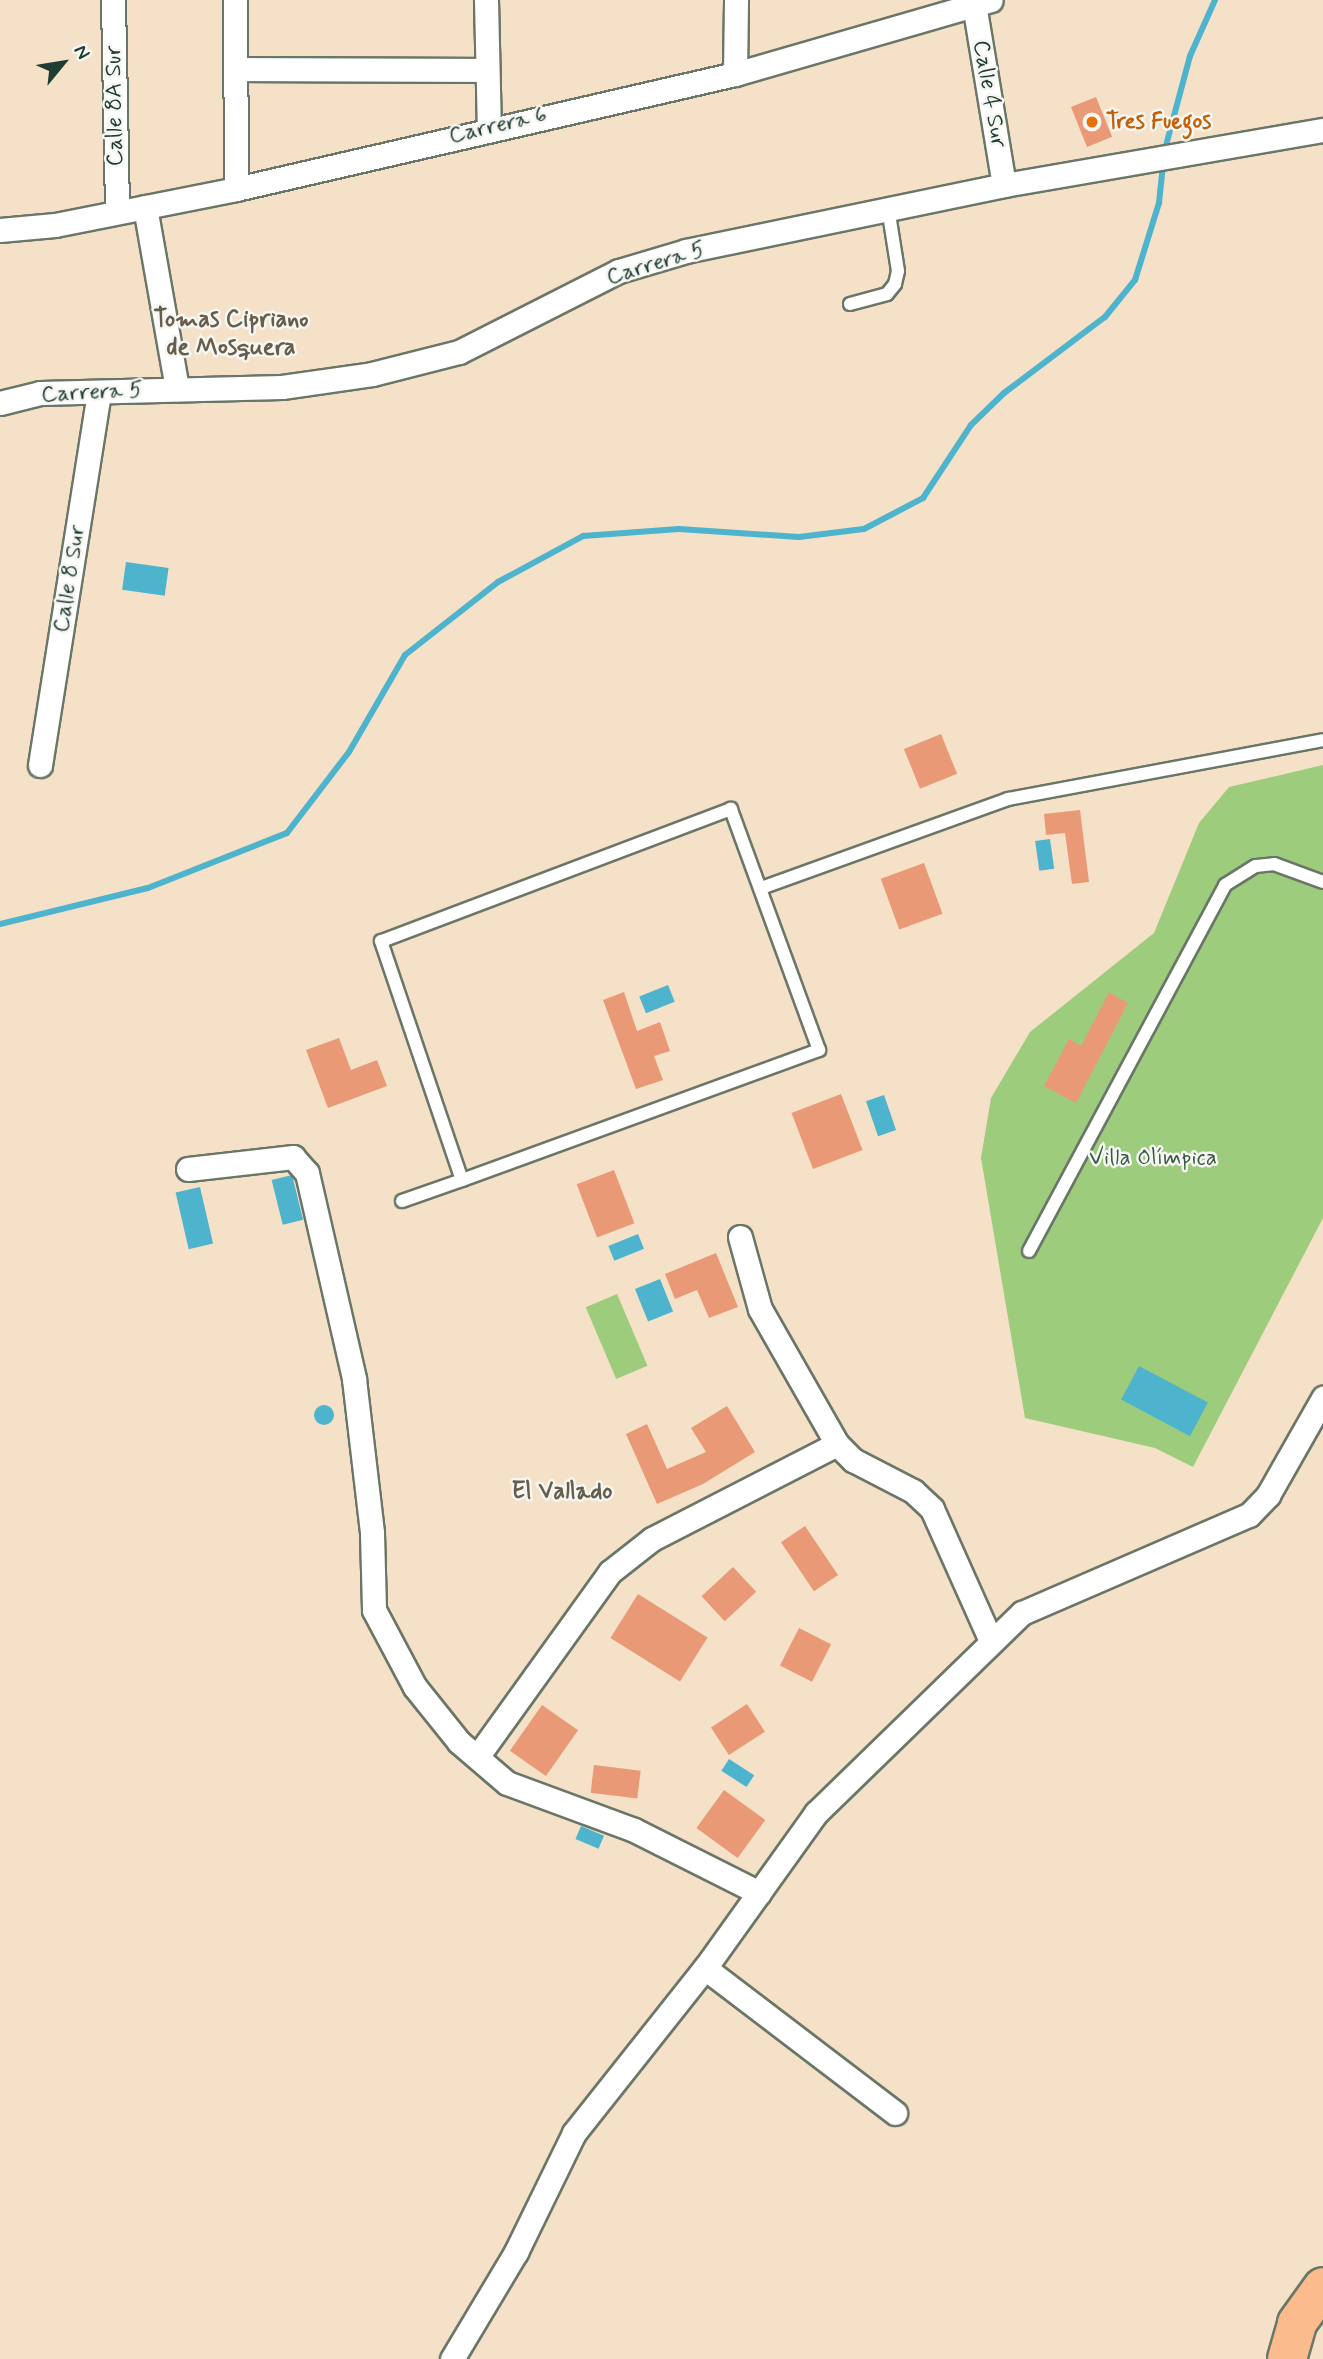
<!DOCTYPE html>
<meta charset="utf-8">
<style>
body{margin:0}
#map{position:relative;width:1323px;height:2359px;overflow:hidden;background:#f4e1c7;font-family:Mynerve,sans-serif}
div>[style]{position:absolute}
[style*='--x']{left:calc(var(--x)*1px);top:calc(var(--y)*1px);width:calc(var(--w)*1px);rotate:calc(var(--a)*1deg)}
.green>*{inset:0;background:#9dcd7c;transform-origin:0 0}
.water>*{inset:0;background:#4eb3cd;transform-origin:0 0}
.round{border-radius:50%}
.stream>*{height:6px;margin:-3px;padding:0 3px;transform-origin:3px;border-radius:3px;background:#4eb3cd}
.building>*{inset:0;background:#ea9976;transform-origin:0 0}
.roads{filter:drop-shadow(2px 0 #6a7667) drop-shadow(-2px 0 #6a7667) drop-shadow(0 2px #6a7667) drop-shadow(0 -2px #6a7667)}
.service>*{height:12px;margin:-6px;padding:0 6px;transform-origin:6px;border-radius:6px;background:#fff}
.minor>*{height:23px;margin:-11.5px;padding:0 11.5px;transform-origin:11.5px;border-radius:11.5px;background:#fff}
.trunk>*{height:38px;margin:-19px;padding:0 19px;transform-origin:19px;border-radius:19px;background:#fbbb8d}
.dots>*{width:19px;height:19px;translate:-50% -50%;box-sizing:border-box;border:4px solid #f6f6f2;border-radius:50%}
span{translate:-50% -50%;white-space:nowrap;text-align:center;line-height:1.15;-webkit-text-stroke:5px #f6f6f2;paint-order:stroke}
.street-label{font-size:23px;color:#1f3d34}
.food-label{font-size:23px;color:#c56008;font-weight:700}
.left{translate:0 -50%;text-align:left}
.park-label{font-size:23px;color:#385a42}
.neighbourhood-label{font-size:24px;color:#665d4b;font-weight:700}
.north{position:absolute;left:28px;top:28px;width:70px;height:70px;-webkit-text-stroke:5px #f6f6f2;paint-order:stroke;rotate:60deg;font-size:19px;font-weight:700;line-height:28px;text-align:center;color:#1f3d34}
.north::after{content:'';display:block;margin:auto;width:24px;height:32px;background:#1f3d34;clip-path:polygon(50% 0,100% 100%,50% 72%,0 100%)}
</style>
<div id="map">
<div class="green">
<div style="clip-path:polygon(1323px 765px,1323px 1218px,1193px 1467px,1155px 1448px,1025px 1418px,981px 1158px,991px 1098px,1030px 1032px,1154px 933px,1199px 823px,1229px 787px)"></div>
<div style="left:617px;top:1294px;width:78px;height:34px;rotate:67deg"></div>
</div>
<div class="water">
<div style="left:126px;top:562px;width:43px;height:28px;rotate:8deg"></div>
<div style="left:1050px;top:839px;width:30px;height:15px;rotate:82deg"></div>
<div style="left:668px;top:985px;width:18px;height:31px;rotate:68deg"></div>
<div style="left:884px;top:1095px;width:37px;height:19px;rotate:71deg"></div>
<div style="left:292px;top:1175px;width:46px;height:21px;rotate:76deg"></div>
<div style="left:200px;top:1187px;width:58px;height:25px;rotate:77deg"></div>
<div style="left:638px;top:1234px;width:16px;height:32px;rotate:68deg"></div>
<div style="left:660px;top:1279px;width:35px;height:27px;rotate:68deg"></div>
<div style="left:1139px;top:1366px;width:78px;height:38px;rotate:28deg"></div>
<div class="round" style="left:314px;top:1405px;width:20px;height:20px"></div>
<div style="left:729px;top:1759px;width:30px;height:14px;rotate:33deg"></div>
<div style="left:581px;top:1826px;width:25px;height:14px;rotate:23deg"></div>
</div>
<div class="stream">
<div style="--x:1164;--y:153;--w:100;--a:-75"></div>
<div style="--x:1190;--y:56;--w:61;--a:-65.9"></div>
<div style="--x:0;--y:924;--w:152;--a:-13.7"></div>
<div style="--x:148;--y:888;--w:149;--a:-21.6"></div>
<div style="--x:287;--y:833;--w:102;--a:-52.6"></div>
<div style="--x:349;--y:752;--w:112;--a:-60"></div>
<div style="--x:405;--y:655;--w:118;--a:-38.1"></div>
<div style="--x:498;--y:582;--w:97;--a:-28.4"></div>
<div style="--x:583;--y:536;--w:96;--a:-4.2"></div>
<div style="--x:679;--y:529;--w:120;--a:3.8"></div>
<div style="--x:799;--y:537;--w:65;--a:-7"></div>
<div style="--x:864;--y:529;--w:67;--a:-27.7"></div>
<div style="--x:923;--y:498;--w:87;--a:-56.7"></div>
<div style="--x:971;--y:425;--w:46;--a:-44.1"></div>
<div style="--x:1004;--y:393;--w:126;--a:-37"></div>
<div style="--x:1105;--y:317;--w:48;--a:-51"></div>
<div style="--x:1135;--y:280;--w:81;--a:-72.7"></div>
<div style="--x:1159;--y:203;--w:39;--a:-84"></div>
</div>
<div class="building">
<div style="left:1096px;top:97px;width:43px;height:27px;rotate:68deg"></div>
<div style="left:941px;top:734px;width:43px;height:40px;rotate:68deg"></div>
<div style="clip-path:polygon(1080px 810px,1089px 882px,1072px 884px,1065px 833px,1046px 835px,1044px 814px)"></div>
<div style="left:924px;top:863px;width:54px;height:46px;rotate:70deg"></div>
<div style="clip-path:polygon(624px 992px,637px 1031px,660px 1022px,670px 1051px,654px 1056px,663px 1080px,636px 1089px,603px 1000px)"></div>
<div style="clip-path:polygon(1109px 992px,1128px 1003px,1076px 1103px,1044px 1086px,1069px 1039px,1081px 1046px)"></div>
<div style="clip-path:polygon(339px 1038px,351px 1070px,377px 1060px,387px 1086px,328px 1108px,306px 1050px)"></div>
<div style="left:841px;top:1094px;width:60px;height:53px;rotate:69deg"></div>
<div style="left:614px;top:1170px;width:57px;height:40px;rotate:69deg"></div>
<div style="clip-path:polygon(716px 1253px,738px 1307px,709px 1318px,697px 1290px,675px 1299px,665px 1274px)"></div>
<div style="clip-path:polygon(727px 1406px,755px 1452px,703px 1484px,657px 1504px,626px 1434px,647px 1424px,667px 1469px,706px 1452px,691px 1428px)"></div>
<div style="left:805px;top:1526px;width:59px;height:29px;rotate:56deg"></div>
<div style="left:733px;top:1567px;width:34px;height:43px;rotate:47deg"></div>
<div style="left:638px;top:1594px;width:82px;height:52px;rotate:32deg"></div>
<div style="left:799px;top:1628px;width:36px;height:42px;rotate:27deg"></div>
<div style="left:747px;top:1704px;width:33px;height:43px;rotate:57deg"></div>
<div style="left:542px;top:1705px;width:44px;height:56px;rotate:35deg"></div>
<div style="left:594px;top:1765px;width:47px;height:28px;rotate:7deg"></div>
<div style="left:724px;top:1790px;width:51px;height:47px;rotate:36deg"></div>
</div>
<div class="roads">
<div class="service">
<div style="--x:850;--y:304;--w:38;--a:-15"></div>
<div style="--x:887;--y:294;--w:13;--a:-51"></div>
<div style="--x:895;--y:284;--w:13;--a:-77"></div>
<div style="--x:898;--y:271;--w:64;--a:-99"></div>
<div style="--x:761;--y:888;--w:263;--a:-19.8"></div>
<div style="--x:1008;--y:799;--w:320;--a:-10.6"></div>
<div style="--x:402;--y:1201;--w:64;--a:-19.3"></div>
<div style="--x:462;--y:1180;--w:380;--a:-20"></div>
<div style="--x:819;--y:1050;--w:257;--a:-110.1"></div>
<div style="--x:731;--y:809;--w:374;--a:159.3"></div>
<div style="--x:381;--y:941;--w:252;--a:71.3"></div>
<div style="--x:1029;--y:1251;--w:415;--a:-61.8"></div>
<div style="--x:1225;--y:885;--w:36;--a:-32"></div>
<div style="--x:1256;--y:866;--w:18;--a:-6"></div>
<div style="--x:1274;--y:864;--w:52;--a:20.2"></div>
</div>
<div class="minor">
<div style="--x:113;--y:0;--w:212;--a:88.9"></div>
<div style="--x:235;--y:0;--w:189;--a:89.7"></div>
<div style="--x:486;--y:0;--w:128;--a:88.7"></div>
<div style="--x:974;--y:4;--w:183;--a:80.6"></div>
<div style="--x:236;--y:69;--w:251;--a:0.2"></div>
<div style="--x:735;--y:74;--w:74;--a:-89.2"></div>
<div style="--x:145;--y:207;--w:185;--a:80"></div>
<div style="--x:0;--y:230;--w:55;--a:-5.2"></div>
<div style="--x:55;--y:225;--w:185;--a:-11.2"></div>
<div style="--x:236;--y:189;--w:512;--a:-12.98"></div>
<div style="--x:735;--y:74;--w:266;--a:-16.1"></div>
<div style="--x:0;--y:403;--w:41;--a:-14"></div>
<div style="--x:40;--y:393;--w:242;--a:-1.4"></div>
<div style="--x:282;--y:387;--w:91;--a:-8.2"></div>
<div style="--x:372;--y:374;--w:90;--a:-14.2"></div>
<div style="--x:459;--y:352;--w:179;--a:-26.9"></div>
<div style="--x:619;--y:271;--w:70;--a:-16.6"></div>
<div style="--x:686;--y:251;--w:325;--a:-11.7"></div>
<div style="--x:1004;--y:185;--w:324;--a:-9.8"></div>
<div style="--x:40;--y:765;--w:377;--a:-81"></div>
<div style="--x:188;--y:1169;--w:106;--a:-6.5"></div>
<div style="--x:293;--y:1157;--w:21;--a:49"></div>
<div style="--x:307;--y:1173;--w:211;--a:77.1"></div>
<div style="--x:354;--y:1379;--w:155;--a:83.3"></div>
<div style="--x:372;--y:1533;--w:77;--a:88.5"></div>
<div style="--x:374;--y:1610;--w:87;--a:62"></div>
<div style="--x:415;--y:1687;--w:70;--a:51.3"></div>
<div style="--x:459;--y:1742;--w:63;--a:40.5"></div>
<div style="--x:507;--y:1783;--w:135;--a:20.3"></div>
<div style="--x:634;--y:1830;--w:140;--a:26.7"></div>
<div style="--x:740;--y:1237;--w:75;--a:74.5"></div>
<div style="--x:760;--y:1309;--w:155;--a:60.3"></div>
<div style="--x:837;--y:1444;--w:23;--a:45"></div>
<div style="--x:853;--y:1460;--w:68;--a:27.3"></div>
<div style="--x:913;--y:1491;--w:26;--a:43"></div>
<div style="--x:932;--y:1509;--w:145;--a:65.9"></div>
<div style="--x:477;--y:1757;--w:228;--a:-54.3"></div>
<div style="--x:610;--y:1572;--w:53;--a:-38.2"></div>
<div style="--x:652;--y:1539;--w:208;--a:-27.2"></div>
<div style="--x:705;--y:1968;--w:239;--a:37.3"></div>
<div style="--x:452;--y:2359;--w:125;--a:-59.1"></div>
<div style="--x:516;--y:2252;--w:132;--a:-64"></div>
<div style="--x:574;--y:2133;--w:211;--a:-51.6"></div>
<div style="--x:705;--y:1968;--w:191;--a:-54.4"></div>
<div style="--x:816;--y:1813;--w:287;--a:-44.2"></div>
<div style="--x:1022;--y:1613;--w:247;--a:-23.4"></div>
<div style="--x:1249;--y:1515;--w:28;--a:-46"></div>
<div style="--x:1268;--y:1495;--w:112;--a:-60.4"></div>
</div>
<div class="trunk">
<div style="--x:1287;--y:2359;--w:37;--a:-74"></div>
<div style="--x:1297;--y:2323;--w:44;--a:-54.2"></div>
</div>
</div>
<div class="dots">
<div style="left:1092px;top:122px;background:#e8710a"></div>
</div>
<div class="street-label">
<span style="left:989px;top:94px;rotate:80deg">Calle 4 Sur</span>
<span style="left:115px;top:106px;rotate:-91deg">Calle 8A Sur</span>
<span style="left:498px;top:126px;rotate:-13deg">Carrera 6</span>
<span style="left:656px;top:264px;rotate:-17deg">Carrera 5</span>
<span style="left:92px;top:393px;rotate:-3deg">Carrera 5</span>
<span style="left:70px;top:579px;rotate:-81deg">Calle 8 Sur</span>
</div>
<div class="food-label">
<span class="left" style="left:1106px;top:122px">Tres Fuegos</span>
</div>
<div class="park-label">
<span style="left:1153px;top:1158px">Villa Olímpica</span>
</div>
<div class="neighbourhood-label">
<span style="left:231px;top:334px">Tomas Cipriano<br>de Mosquera</span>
<span style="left:562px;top:1492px">El Vallado</span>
</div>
<div class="north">N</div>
</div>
